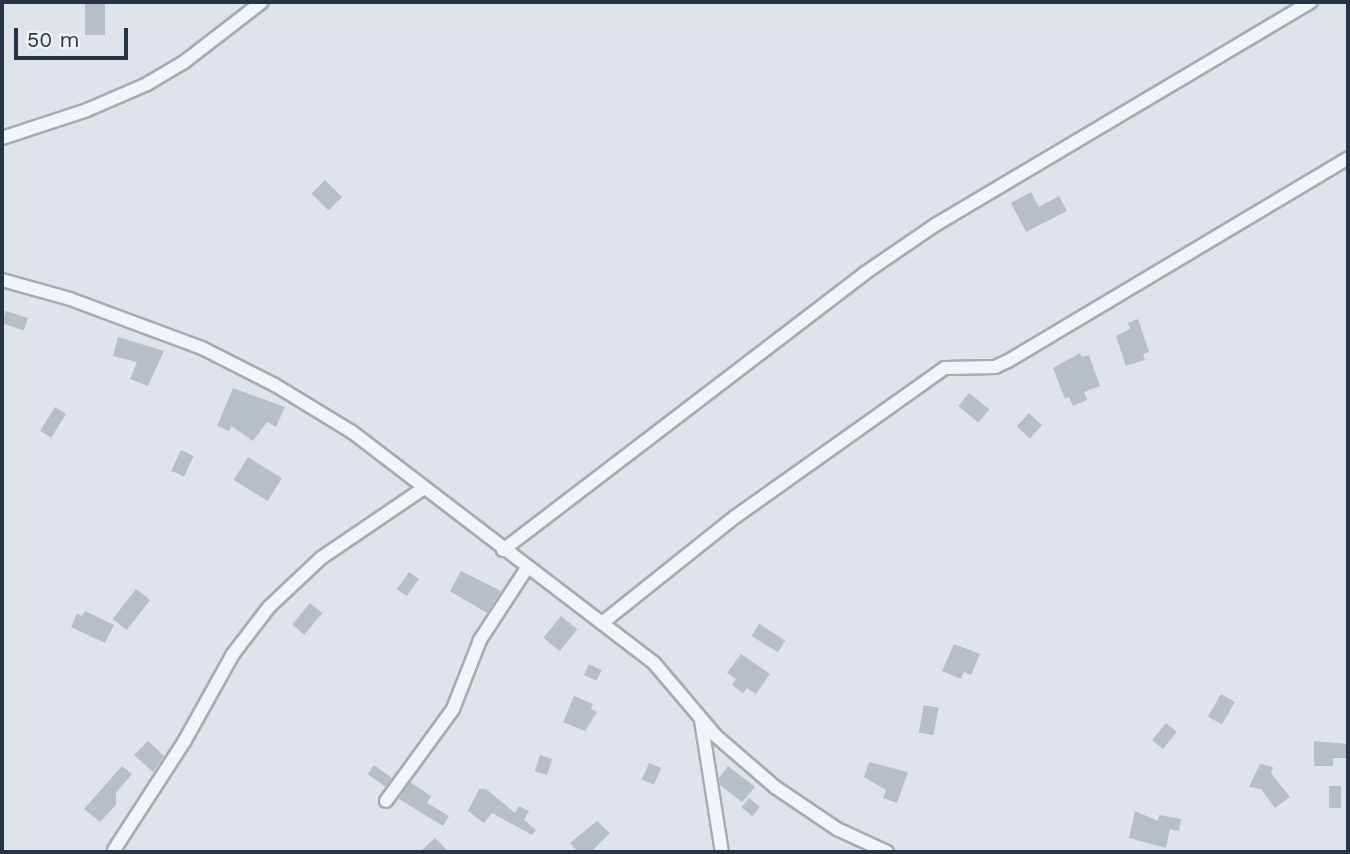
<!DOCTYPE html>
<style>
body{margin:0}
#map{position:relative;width:1350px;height:854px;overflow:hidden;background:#dfe4ea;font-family:"Work Sans",sans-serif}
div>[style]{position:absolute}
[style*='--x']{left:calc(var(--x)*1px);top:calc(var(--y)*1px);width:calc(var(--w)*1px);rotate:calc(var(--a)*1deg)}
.building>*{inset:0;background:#b6bec8;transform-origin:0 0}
.roads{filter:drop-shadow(2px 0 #a4acb5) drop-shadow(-2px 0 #a4acb5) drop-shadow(0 2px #a4acb5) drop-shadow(0 -2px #a4acb5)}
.street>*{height:12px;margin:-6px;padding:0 6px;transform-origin:6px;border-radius:6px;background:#f2f5f8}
span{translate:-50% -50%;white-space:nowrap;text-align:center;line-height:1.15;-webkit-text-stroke:5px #eff3f7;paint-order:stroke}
.frame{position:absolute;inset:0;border:4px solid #263443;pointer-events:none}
.scale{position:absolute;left:14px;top:28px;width:114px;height:32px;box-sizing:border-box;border:4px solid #263443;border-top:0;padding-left:9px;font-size:21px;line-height:24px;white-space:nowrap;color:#263443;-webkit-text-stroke:5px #eff3f7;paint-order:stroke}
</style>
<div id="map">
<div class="building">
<div style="left:85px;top:2px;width:20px;height:33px"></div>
<div style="left:325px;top:180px;width:24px;height:19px;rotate:45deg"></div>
<div style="clip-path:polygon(1031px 192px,1039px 207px,1059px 196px,1067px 211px,1026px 232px,1011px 203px)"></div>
<div style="left:6px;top:311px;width:23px;height:13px;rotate:18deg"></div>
<div style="clip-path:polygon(1138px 319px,1149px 352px,1143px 354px,1145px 360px,1126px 366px,1116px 336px,1130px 329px,1128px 323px)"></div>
<div style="clip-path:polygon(118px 337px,164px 351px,148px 386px,130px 379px,137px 362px,113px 356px)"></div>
<div style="clip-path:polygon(1080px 353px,1082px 357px,1089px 355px,1100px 386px,1084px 392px,1087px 400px,1073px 406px,1069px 397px,1065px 399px,1053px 368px)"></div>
<div style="clip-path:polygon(233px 388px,285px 407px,276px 427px,267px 422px,253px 441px,231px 426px,229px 431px,217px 426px)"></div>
<div style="left:969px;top:393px;width:26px;height:17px;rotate:39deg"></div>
<div style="left:55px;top:407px;width:13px;height:28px;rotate:32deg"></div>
<div style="left:1029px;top:413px;width:18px;height:18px;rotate:43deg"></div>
<div style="left:181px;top:450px;width:14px;height:23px;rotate:25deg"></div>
<div style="left:248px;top:457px;width:40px;height:27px;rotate:32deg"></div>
<div style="clip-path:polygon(461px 571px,501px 591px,487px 613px,450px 591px)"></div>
<div style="left:409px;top:572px;width:12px;height:21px;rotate:35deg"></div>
<div style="left:136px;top:589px;width:18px;height:38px;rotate:38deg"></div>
<div style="left:310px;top:603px;width:16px;height:28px;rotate:40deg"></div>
<div style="clip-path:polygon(85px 611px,114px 625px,105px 643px,71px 627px,77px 614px,82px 616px)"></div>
<div style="left:561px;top:616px;width:21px;height:28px;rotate:39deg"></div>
<div style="left:759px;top:624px;width:31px;height:14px;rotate:32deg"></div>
<div style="clip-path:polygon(954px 644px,980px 654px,971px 675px,964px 672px,961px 679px,942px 671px)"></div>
<div style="clip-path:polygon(741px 654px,770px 674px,756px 694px,747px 688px,743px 693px,732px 685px,736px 679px,727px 673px)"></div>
<div style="left:589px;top:664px;width:14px;height:12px;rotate:25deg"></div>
<div style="left:1221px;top:694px;width:16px;height:26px;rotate:30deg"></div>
<div style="clip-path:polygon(574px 696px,593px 704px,591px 709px,597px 712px,585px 731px,563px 722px)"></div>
<div style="left:924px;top:705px;width:15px;height:28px;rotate:11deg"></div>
<div style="left:1166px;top:723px;width:14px;height:22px;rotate:39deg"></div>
<div style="clip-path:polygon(148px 741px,164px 756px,153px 772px,134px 755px)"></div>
<div style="clip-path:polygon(1314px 741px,1348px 744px,1348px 758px,1333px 758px,1333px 766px,1314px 766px)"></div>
<div style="left:540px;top:755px;width:13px;height:17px;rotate:18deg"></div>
<div style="clip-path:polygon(869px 762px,908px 772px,897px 803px,883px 798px,886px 790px,864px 777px)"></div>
<div style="left:649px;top:763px;width:13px;height:18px;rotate:23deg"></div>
<div style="clip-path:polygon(1260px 764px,1273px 767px,1271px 773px,1290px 797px,1275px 808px,1261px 789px,1249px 787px)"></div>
<div style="left:374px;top:765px;width:22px;height:11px;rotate:36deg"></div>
<div style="clip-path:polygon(122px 766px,132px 774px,116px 793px,116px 805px,100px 822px,84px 809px)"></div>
<div style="clip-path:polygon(728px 766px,755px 787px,742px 802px,720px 785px,719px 778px)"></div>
<div style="clip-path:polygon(410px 782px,431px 796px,427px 803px,449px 816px,443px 826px,399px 799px)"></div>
<div style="left:1329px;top:786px;width:12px;height:22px"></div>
<div style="clip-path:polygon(479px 789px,486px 789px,515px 813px,519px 806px,529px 811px,524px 820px,536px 830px,532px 835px,492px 813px,484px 823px,468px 811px)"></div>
<div style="left:749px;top:798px;width:14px;height:12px;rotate:39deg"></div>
<div style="clip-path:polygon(1135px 811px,1158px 821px,1159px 815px,1181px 819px,1179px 831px,1170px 829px,1166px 848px,1129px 838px)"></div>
<div style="clip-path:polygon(597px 821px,610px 833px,591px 852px,578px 852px,570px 843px)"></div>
<div style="clip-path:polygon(435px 838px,449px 852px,420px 852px)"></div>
</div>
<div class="roads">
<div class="street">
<div style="--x:2;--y:138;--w:89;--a:-18.2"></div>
<div style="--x:87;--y:110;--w:65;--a:-23.4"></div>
<div style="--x:147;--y:84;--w:43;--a:-30.7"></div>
<div style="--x:184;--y:62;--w:98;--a:-37.6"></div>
<div style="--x:2;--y:280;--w:71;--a:15.6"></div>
<div style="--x:70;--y:299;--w:141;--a:20.4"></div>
<div style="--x:202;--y:348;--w:82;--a:26.9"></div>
<div style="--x:275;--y:385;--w:90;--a:31.4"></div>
<div style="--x:352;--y:432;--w:380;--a:37.4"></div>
<div style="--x:654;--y:663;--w:96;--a:49.7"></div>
<div style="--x:716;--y:736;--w:78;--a:40.8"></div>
<div style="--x:775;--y:787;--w:75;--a:34.1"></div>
<div style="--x:837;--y:829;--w:55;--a:24.7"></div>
<div style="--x:503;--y:550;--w:456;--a:-37.4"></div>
<div style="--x:865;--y:273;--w:85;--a:-34.4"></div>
<div style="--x:935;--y:225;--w:437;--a:-30.7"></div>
<div style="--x:602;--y:623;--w:170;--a:-38.6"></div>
<div style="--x:735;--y:517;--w:257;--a:-35.4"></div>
<div style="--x:945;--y:368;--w:50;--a:-1.1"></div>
<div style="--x:995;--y:367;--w:14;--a:-25"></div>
<div style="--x:1008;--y:361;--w:396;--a:-30.8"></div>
<div style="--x:701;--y:720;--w:134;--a:81"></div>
<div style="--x:386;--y:801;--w:114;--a:-53.9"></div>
<div style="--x:453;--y:709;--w:74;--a:-68.6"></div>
<div style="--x:480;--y:640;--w:86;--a:-56.9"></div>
<div style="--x:114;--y:850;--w:129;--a:-57.1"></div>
<div style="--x:184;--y:742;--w:101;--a:-60.9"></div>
<div style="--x:233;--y:654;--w:59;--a:-52.5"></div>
<div style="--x:269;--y:607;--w:71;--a:-43.3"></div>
<div style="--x:321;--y:558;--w:125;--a:-34.2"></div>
</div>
</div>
<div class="frame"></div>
<div class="scale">50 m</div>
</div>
